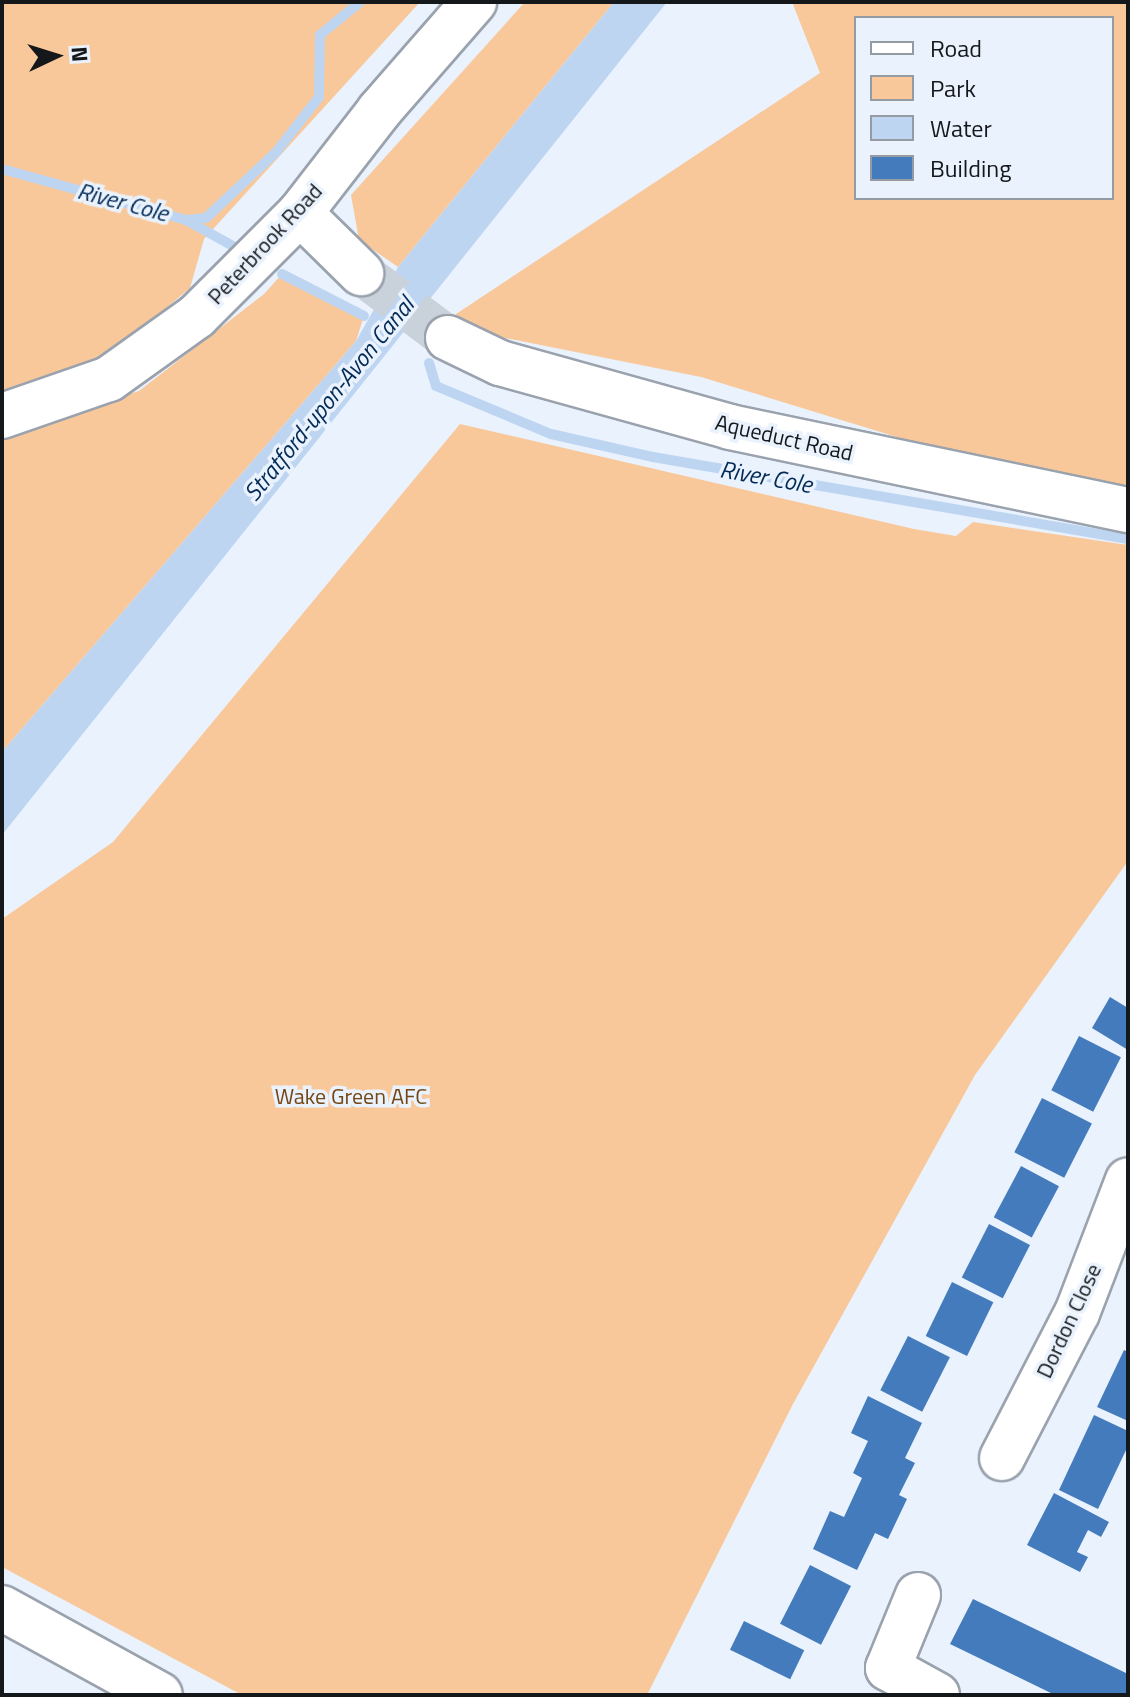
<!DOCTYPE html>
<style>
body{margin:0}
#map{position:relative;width:1130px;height:1697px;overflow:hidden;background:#e9f2fd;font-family:"Titillium Web",sans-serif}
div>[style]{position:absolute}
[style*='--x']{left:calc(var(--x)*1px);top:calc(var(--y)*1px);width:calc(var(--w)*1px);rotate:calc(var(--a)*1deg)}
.green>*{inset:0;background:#f9c89a}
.water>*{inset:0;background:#bed5f2}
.stream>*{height:10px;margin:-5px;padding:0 5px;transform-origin:5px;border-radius:5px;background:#bed5f2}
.building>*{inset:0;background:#447bbd;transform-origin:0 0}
.minor-tunnel>*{height:44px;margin-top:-22px;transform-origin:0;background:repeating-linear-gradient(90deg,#c9d1db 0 44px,transparent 0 66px)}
.roads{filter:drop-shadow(2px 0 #9aa2ad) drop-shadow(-2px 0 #9aa2ad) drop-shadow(0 2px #9aa2ad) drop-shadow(0 -2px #9aa2ad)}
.minor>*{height:44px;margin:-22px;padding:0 22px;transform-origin:22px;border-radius:22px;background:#fff}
span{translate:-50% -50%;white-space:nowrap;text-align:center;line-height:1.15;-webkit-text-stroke:7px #e9f2fd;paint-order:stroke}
.street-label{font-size:22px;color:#15181b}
.park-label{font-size:22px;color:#744612}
.water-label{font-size:24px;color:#022a56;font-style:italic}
.frame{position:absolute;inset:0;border:4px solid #15181b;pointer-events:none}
.legend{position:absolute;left:854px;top:16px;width:260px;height:184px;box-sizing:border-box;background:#e9f2fd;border:2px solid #949ba3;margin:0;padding:10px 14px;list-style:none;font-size:24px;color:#15181b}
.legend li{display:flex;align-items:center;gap:16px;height:40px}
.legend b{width:40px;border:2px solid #949ba3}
.north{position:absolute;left:16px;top:16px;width:80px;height:80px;-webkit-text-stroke:6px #e9f2fd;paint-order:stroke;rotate:86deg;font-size:22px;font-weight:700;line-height:32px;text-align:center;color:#15181b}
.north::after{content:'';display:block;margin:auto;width:28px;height:36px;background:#15181b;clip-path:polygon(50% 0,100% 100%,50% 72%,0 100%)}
</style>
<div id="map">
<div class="green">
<div style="clip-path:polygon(2px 2px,420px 2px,204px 239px,190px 288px,134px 335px,77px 371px,2px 392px)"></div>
<div style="clip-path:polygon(525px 2px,614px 2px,398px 267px,359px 240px,351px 195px)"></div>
<div style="clip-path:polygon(evenodd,792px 2px,1128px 2px,1128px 487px,923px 445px,701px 377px,455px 328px,456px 314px,820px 73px,792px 2px,856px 18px,1112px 18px,1112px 198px,856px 198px,856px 18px)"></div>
<div style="clip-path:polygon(282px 274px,364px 316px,356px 341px,2px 752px,2px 432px,139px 391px,264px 294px)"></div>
<div style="clip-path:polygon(460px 424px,914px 529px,956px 536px,973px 522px,1128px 545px,1128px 861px,975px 1075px,793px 1404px,647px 1695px,242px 1695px,2px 1567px,2px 919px,113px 842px)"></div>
</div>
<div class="water">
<div style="clip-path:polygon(614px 2px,667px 2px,2px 835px,2px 752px,356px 341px,398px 267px)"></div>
</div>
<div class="stream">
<div style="--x:2;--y:169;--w:191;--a:15.5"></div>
<div style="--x:186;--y:220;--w:60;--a:29.1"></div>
<div style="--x:186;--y:220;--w:20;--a:-6"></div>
<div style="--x:206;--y:218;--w:98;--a:-43.3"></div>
<div style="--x:277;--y:151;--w:68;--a:-52.1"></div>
<div style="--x:319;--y:97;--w:62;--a:-89.1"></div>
<div style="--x:320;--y:35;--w:52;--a:-39.5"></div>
<div style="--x:282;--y:274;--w:92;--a:27.1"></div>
<div style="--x:429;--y:363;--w:24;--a:73"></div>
<div style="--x:436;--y:386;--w:125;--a:22.7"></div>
<div style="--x:551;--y:434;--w:105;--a:12.7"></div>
<div style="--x:653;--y:457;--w:482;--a:9.8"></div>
</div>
<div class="building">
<div style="clip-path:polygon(1110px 997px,1128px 1008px,1128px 1050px,1092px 1028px)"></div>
<div style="left:1079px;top:1036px;width:47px;height:61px;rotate:27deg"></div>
<div style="left:1042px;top:1098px;width:56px;height:61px;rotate:27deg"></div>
<div style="left:1021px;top:1166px;width:43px;height:58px;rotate:28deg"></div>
<div style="left:989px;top:1224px;width:46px;height:60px;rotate:27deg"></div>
<div style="left:952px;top:1282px;width:46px;height:60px;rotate:26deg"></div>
<div style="left:908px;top:1336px;width:47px;height:61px;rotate:27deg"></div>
<div style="clip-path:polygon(1124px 1350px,1128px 1352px,1128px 1421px,1097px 1407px)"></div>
<div style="clip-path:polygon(868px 1396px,922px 1423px,905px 1458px,915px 1463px,899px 1495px,907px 1499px,888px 1539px,875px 1533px,857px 1570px,813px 1549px,830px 1511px,844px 1517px,862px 1478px,853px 1473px,868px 1441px,851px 1433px)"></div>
<div style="clip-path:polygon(1094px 1415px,1128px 1431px,1128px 1446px,1098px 1509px,1059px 1490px)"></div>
<div style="clip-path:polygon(1054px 1493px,1109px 1522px,1101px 1537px,1088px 1530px,1077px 1552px,1088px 1557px,1080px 1572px,1027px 1545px)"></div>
<div style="left:810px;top:1565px;width:46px;height:66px;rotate:27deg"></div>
<div style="clip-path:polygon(973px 1599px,1128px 1674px,1128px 1695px,1055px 1695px,950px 1644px)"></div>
<div style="left:744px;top:1621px;width:67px;height:32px;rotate:26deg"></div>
</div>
<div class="minor-tunnel">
<div style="--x:361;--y:273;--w:109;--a:36.8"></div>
</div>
<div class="roads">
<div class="minor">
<div style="--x:300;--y:213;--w:86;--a:44.5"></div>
<div style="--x:448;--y:338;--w:58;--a:25.7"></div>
<div style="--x:500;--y:363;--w:239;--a:15.5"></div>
<div style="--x:730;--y:427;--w:407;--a:11.8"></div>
<div style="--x:2;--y:416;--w:113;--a:-19.1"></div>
<div style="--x:109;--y:379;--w:108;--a:-35.6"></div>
<div style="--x:197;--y:316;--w:146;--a:-45"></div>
<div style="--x:300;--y:213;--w:129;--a:-52.2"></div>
<div style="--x:379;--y:111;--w:145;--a:-48.9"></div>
<div style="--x:1002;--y:1458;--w:163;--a:-62.7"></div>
<div style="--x:1077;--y:1313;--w:142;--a:-69"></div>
<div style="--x:918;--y:1595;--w:79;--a:112.3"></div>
<div style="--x:888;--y:1668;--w:56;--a:28.9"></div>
<div style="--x:2;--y:1608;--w:180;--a:28.8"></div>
</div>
</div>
<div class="street-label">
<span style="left:265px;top:244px;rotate:-47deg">Peterbrook Road</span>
<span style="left:784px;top:438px;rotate:13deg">Aqueduct Road</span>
<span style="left:1069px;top:1321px;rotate:-65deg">Dordon Close</span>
</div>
<div class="park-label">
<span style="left:351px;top:1097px">Wake Green AFC</span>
</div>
<div class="water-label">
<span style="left:123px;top:202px;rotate:15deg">River Cole</span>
<span style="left:329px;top:399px;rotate:-51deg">Stratford-upon-Avon Canal</span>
<span style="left:766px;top:477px;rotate:10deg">River Cole</span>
</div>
<div class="frame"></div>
<ul class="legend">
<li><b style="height:10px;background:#fff"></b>Road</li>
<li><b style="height:22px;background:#f9c89a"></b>Park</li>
<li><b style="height:22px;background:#bed5f2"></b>Water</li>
<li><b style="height:22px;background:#447bbd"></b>Building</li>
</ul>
<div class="north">N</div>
</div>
